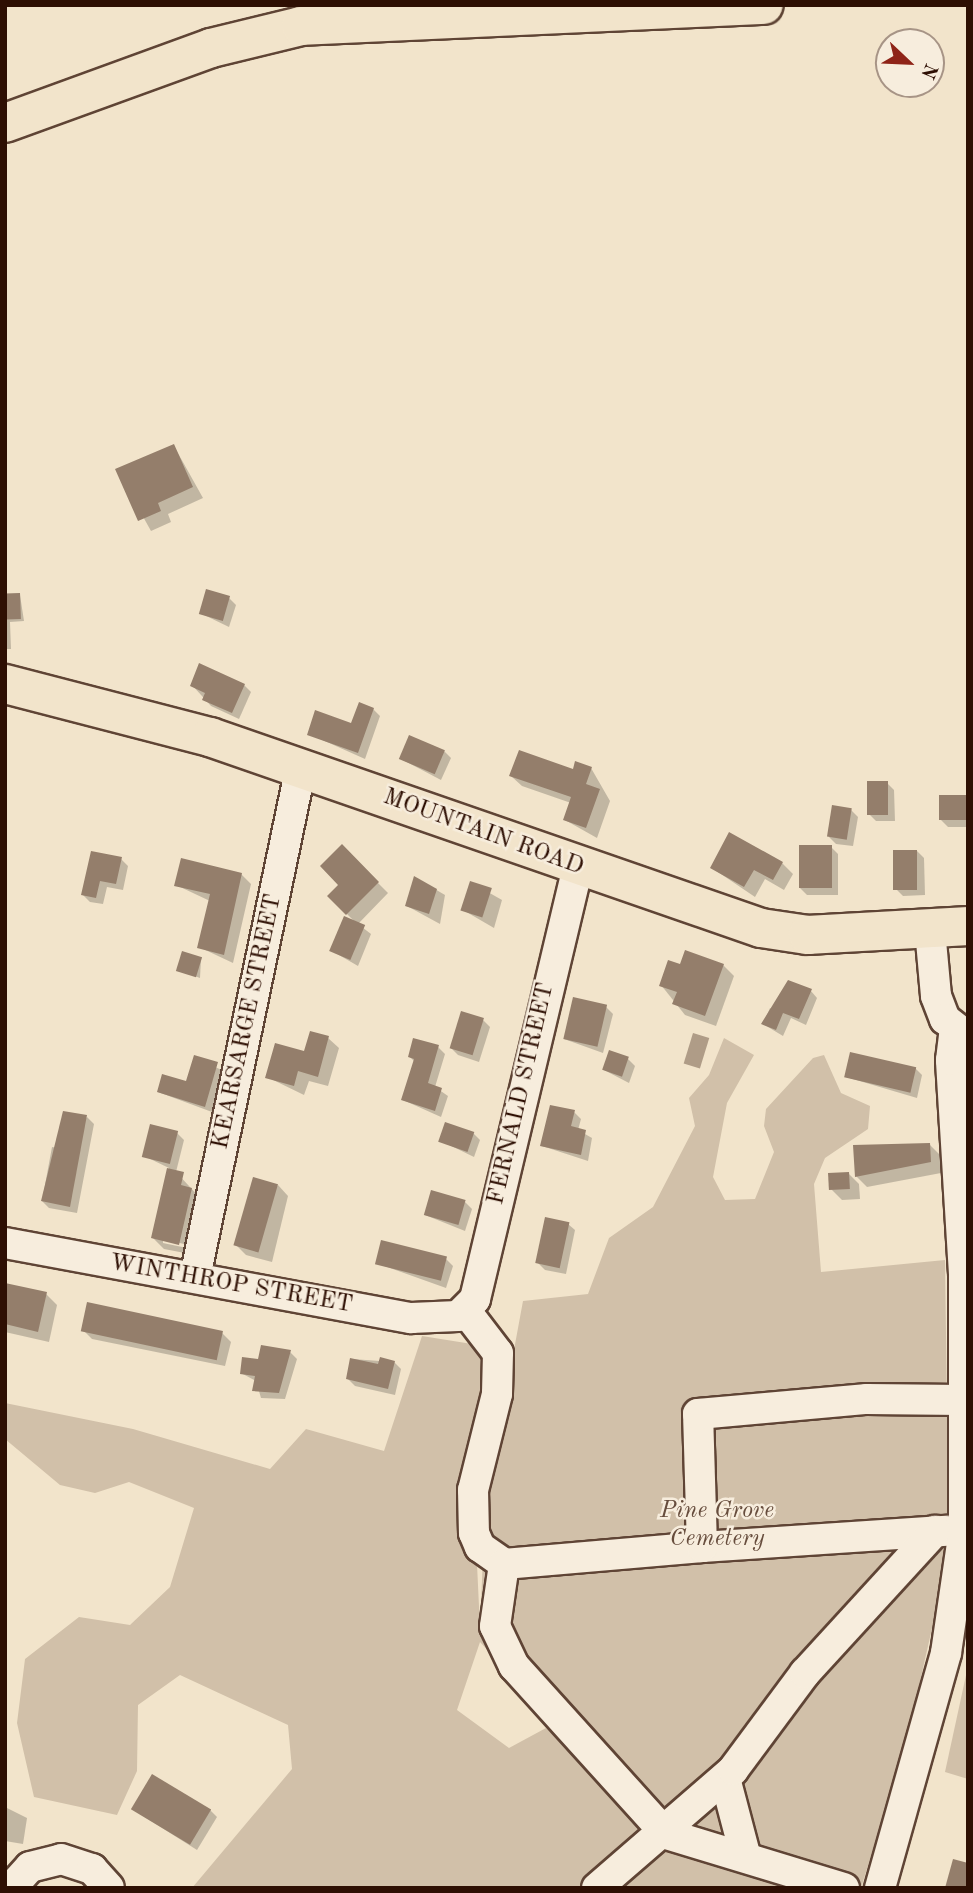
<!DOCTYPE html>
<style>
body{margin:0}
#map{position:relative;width:973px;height:1893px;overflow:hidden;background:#f2e4cb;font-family:"Old Standard TT",serif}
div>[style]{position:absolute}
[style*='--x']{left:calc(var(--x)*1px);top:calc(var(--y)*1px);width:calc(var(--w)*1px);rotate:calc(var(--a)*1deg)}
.green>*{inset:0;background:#d1c0a9}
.water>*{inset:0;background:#af9c87;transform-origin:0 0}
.shadow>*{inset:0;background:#0003}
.building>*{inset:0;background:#947e6b;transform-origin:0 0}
.roads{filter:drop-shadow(2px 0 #5f4435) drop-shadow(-2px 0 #5f4435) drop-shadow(0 2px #5f4435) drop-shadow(0 -2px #5f4435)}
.minor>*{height:30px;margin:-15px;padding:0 15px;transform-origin:15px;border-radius:15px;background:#f7eddd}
.major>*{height:38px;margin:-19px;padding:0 19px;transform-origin:19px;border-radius:19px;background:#f2e4cb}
.highway>*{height:38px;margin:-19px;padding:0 19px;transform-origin:19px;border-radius:19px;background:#f2e4cb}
span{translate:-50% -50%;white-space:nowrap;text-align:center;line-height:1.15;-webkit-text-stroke:5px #f7eddd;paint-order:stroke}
.street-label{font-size:24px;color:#2e0f03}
.park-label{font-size:24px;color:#674d3d;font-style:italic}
.frame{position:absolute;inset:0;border:7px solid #2e0f03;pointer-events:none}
.north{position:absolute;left:875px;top:28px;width:70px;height:70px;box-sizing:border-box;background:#f7eddd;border:2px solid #a79486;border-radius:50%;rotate:113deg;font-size:19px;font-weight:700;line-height:28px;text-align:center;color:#2e0f03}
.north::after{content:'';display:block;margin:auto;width:24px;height:32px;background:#8f2418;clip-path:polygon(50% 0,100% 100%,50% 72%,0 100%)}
</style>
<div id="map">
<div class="green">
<div style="clip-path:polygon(evenodd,724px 1038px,754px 1055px,727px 1103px,713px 1177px,725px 1200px,755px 1199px,774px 1152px,764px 1126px,766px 1109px,813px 1058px,824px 1055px,841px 1093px,870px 1106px,868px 1129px,825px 1158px,814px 1184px,821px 1272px,945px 1260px,949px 1553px,907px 1739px,861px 1888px,192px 1888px,292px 1769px,288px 1725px,180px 1675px,138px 1705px,137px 1771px,117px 1815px,34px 1797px,17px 1723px,25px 1659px,79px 1617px,130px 1625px,170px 1587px,194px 1508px,129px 1482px,95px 1493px,60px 1485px,5px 1439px,5px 1403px,133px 1429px,270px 1469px,306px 1429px,384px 1451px,422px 1336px,472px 1344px,489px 1360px,461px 1521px,477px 1564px,480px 1628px,485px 1507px,523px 1301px,588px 1294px,609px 1238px,653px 1207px,695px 1126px,689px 1098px,709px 1075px,724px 1038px,480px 1642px,636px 1810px,635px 1810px,546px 1728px,509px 1748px,457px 1710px,480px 1642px)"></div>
<div style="clip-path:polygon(968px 1666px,968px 1779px,945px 1772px)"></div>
</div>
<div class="water">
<div style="left:693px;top:1033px;width:17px;height:32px;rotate:17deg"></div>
</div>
<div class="shadow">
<div style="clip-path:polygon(174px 446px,203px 498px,168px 514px,171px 522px,151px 531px,117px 470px)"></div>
<div style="clip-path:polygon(20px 595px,24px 621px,10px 622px,11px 649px,5px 649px,5px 614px)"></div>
<div style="clip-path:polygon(229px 598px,236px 605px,229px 627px,200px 613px)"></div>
<div style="clip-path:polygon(192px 685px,244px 685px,251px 692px,239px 719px,211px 706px)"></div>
<div style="clip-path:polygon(373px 709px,380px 716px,365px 759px,309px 734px,352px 725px)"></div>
<div style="clip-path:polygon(444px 751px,451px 758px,441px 780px,401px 759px)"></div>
<div style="clip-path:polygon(591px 768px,610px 801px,597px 838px,565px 820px,571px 803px,522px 786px,511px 776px)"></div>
<div style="clip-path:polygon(887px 783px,894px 790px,895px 821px,876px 821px,869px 814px)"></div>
<div style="clip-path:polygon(968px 797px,968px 827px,948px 827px,941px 820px)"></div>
<div style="clip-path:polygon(851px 810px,858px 817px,853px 846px,836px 844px,829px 837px)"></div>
<div style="clip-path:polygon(342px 847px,388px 893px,358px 924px,371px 934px,358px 966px,332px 951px,356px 923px,329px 896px,340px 885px)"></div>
<div style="clip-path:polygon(831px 847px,838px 854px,838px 895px,807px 895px,800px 888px)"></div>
<div style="clip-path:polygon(917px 851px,924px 858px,925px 895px,903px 896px,896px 889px)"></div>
<div style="clip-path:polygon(121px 859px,128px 866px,123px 890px,107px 887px,103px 904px,90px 902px,83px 895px)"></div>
<div style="clip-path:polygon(782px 863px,793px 874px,784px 890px,765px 879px,755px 897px,712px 868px)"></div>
<div style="clip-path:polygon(241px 874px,251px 884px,233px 963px,199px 947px,210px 901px,176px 885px)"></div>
<div style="clip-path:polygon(416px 878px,445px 895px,440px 924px,407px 906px)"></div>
<div style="clip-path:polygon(472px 883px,502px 900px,494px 928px,463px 910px)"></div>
<div style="clip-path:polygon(201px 958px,200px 978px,178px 970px)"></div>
<div style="clip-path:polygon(723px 965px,734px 976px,716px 1026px,685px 1015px,661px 985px,681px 967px)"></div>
<div style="clip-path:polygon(811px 991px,817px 998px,806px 1025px,791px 1018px,783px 1036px,763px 1024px,770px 1008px,777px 1011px)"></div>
<div style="clip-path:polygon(606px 1007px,613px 1014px,603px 1053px,564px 1039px)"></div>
<div style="clip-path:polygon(483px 1020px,490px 1027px,479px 1062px,458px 1055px,451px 1048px)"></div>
<div style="clip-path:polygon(328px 1038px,339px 1048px,328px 1086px,309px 1081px,304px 1095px,267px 1077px)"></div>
<div style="clip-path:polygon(438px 1047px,445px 1054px,435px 1087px,448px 1096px,441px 1117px,403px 1100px,415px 1062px,410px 1057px)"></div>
<div style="clip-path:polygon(195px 1058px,224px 1071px,212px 1112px,158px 1092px,187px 1083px)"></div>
<div style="clip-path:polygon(628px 1059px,635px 1066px,629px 1083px,604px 1070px)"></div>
<div style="clip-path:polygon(915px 1068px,922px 1075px,917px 1098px,846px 1077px)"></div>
<div style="clip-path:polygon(574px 1112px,581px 1119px,578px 1130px,592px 1138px,588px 1161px,542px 1146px)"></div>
<div style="clip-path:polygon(87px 1117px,94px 1124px,77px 1213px,49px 1208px,42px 1201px,52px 1147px,58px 1148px)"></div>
<div style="clip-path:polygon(evenodd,177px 1133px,184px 1140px,176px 1172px,202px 1200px,190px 1254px,164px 1249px,153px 1238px,169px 1168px,144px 1156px,177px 1133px,163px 1239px,188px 1245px,187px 1248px,163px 1243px,163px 1239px)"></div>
<div style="clip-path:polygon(473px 1133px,480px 1140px,474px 1157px,441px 1141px)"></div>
<div style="clip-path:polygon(929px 1144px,940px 1155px,941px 1173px,867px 1187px,856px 1176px)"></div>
<div style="clip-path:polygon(849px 1174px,859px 1184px,860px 1199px,842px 1200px,831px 1189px)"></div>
<div style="clip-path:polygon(278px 1185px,288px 1196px,272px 1262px,246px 1255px,235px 1244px)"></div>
<div style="clip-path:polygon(465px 1202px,472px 1209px,465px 1231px,425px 1215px)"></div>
<div style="clip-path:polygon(568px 1224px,575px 1230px,566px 1274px,545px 1270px,538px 1263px)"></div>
<div style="clip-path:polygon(446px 1259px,453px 1266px,446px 1288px,376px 1263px)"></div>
<div style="clip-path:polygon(5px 1285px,46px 1294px,57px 1305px,49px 1342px,5px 1332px)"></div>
<div style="clip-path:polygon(83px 1330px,222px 1333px,231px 1342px,225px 1366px,92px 1339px)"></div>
<div style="clip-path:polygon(290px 1352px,297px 1359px,285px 1399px,261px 1398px,256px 1381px,241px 1373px)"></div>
<div style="clip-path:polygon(352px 1359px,394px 1362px,401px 1369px,395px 1395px,355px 1386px,348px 1379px)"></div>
<div style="clip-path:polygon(5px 1807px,27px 1818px,23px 1844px,5px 1841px)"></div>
<div style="clip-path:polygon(132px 1809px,210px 1810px,217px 1817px,197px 1850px)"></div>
</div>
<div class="building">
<div style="clip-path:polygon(174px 444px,193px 487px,158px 503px,161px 511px,138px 521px,115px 469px)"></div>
<div style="left:206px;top:589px;width:25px;height:26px;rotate:16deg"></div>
<div style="left:20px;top:593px;width:26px;height:15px;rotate:88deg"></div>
<div style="clip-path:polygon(199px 663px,245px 684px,232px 713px,202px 700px,205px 693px,190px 686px)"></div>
<div style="clip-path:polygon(359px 702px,374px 708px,358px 753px,307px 735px,315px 710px,351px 723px)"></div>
<div style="left:409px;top:735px;width:39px;height:26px;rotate:23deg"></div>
<div style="clip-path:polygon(519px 750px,573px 769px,575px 761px,592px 767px,586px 784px,600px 789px,586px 828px,563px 820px,571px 797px,509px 776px)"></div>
<div style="left:867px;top:781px;width:21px;height:34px"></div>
<div style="left:968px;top:795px;width:25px;height:29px;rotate:90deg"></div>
<div style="left:832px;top:805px;width:20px;height:32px;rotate:9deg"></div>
<div style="clip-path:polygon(729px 832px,783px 862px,773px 880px,754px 870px,744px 887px,710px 868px)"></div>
<div style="clip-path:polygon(342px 844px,379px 882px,346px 915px,327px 896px,338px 885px,320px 866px)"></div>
<div style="left:799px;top:845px;width:33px;height:43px"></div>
<div style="left:893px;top:850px;width:24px;height:40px"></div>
<div style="clip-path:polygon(91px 851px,122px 857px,116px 884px,100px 881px,96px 898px,81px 895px)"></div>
<div style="clip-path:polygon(181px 858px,242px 873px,224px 955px,197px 948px,210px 894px,174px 886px)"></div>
<div style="clip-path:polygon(414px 876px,437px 889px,429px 914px,405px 906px)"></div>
<div style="left:470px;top:881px;width:23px;height:31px;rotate:18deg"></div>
<div style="left:344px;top:916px;width:23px;height:38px;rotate:23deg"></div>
<div style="clip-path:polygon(685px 950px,724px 964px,705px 1016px,672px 1004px,677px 992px,659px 986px,668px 960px,680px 964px)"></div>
<div style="left:182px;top:951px;width:21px;height:21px;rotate:17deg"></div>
<div style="clip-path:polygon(788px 980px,812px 989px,799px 1019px,783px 1013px,776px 1030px,761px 1024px)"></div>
<div style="left:573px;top:997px;width:35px;height:43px;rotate:13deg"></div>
<div style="left:461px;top:1011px;width:24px;height:39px;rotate:17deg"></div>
<div style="clip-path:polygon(310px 1031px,329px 1036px,318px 1077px,298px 1071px,294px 1086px,265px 1078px,275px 1043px,304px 1051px)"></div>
<div style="clip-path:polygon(413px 1038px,439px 1045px,428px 1083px,442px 1088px,435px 1111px,401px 1100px,414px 1059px,408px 1057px)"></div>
<div style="left:609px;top:1050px;width:21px;height:21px;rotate:19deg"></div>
<div style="left:850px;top:1052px;width:68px;height:26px;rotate:13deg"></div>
<div style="clip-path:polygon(194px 1055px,218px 1062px,205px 1107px,157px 1092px,162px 1074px,186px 1081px)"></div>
<div style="clip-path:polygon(550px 1105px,575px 1110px,571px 1126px,586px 1130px,581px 1155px,540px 1146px)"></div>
<div style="clip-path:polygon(63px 1111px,87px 1115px,70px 1207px,41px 1201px)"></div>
<div style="left:445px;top:1122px;width:31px;height:21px;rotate:19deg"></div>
<div style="left:150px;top:1124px;width:29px;height:34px;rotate:14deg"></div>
<div style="clip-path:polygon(930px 1143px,931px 1162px,855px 1177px,853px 1145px)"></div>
<div style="clip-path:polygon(167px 1168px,184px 1172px,181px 1185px,192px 1188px,179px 1245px,151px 1238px)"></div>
<div style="left:849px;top:1172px;width:17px;height:21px;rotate:87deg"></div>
<div style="left:253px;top:1177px;width:26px;height:71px;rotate:16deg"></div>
<div style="left:431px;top:1190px;width:36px;height:26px;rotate:16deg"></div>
<div style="left:545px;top:1217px;width:25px;height:47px;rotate:12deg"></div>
<div style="left:381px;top:1240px;width:68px;height:25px;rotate:14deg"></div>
<div style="clip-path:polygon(5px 1283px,47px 1292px,38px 1332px,5px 1324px)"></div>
<div style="left:87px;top:1302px;width:139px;height:30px;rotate:12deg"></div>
<div style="clip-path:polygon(261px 1345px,291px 1350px,279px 1393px,252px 1391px,255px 1376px,240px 1374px,242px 1357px,258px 1359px)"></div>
<div style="clip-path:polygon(380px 1357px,395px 1361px,388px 1389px,346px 1379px,350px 1358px,378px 1364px)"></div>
<div style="left:152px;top:1774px;width:69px;height:41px;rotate:31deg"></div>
<div style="clip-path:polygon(953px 1859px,968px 1863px,968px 1888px,945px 1888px)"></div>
</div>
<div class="roads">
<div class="minor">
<div style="--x:930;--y:930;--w:66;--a:84.8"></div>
<div style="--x:936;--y:996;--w:25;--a:69"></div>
<div style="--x:945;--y:1019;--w:29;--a:38"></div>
<div style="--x:5;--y:1243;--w:413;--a:10.5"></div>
<div style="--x:411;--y:1318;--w:47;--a:-2.4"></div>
<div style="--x:458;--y:1316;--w:24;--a:-45"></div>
<div style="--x:475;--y:1299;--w:444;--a:-76.6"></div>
<div style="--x:195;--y:1277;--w:521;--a:-78.26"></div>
<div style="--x:465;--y:1310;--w:54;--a:52.5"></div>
<div style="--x:498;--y:1353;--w:41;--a:91.4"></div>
<div style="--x:497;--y:1394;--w:99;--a:104"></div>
<div style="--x:473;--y:1490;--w:43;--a:88.7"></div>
<div style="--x:474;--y:1533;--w:15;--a:67"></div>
<div style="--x:480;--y:1547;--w:29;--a:35"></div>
<div style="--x:702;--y:1547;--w:245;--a:-3.8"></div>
<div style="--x:725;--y:1778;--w:79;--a:75.3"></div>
<div style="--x:11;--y:1888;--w:28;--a:-48"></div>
<div style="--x:30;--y:1867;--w:32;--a:-14"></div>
<div style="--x:61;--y:1859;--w:33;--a:18"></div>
<div style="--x:92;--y:1869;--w:25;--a:48"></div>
<div style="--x:597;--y:1888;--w:180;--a:-40.9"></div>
<div style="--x:733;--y:1770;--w:121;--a:-53.4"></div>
<div style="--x:805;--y:1673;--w:193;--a:-47.5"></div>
<div style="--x:844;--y:1888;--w:186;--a:-163.1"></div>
<div style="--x:666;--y:1834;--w:227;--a:-132.1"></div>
<div style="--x:514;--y:1666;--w:44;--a:-115.4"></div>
<div style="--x:495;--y:1626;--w:63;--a:-81.7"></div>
<div style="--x:504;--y:1564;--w:199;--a:-4.9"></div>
<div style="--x:702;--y:1547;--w:133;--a:-91.7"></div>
<div style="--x:698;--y:1414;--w:170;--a:-5.1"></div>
<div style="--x:867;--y:1399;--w:95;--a:0.6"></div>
<div style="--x:880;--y:1888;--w:244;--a:-74.3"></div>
<div style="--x:946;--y:1653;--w:125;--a:-81.7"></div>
<div style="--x:964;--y:1529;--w:255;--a:-90"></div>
<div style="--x:964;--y:1274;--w:214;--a:-93.5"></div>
<div style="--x:951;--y:1060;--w:31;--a:-83"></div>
</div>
<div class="major">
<div style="--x:5;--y:684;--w:212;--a:14.5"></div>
<div style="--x:210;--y:737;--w:583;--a:19.12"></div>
<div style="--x:761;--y:928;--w:48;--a:8.5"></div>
<div style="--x:808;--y:935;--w:160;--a:-3.2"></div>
</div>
<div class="highway">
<div style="--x:5;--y:123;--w:219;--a:-20"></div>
<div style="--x:211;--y:48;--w:93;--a:-13.7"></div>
<div style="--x:301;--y:26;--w:463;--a:-2.6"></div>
</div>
</div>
<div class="street-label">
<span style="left:483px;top:833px;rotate:20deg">MOUNTAIN ROAD</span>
<span style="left:248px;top:1022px;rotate:-78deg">KEARSARGE STREET</span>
<span style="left:522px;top:1094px;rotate:-77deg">FERNALD STREET</span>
<span style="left:231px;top:1285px;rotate:10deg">WINTHROP STREET</span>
</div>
<div class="park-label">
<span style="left:717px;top:1526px">Pine Grove<br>Cemetery</span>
</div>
<div class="frame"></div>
<div class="north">N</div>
</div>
